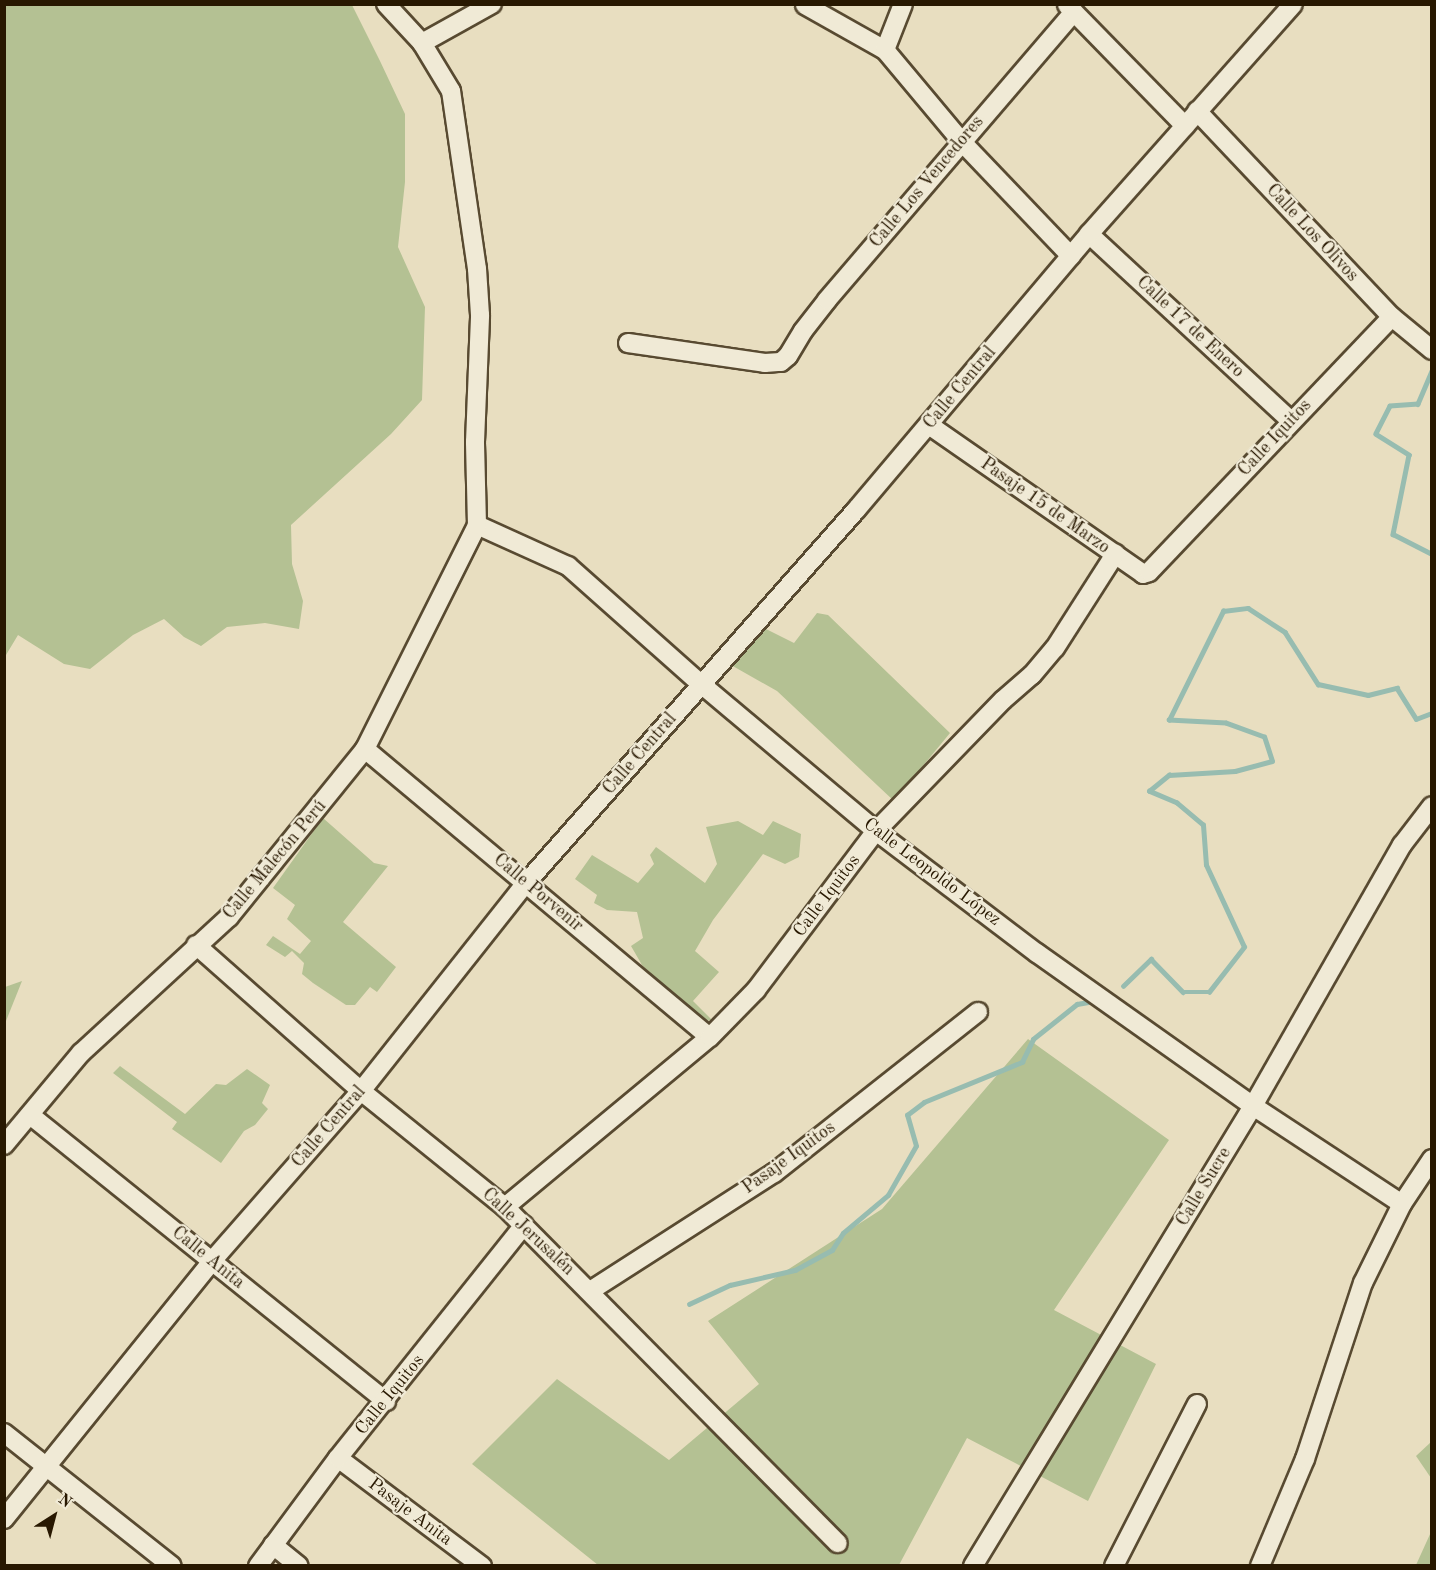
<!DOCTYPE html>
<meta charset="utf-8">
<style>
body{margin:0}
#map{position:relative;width:1436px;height:1570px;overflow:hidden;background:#e8dec0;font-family:"Old Standard TT",serif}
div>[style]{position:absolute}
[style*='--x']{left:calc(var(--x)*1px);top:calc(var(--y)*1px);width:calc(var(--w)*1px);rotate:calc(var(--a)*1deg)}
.green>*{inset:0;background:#b4c193}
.stream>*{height:4.5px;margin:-2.25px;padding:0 2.25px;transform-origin:2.25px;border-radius:2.25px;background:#97bcb0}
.roads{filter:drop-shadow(2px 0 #584a31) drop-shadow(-2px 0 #584a31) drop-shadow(0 2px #584a31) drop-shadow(0 -2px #584a31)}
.street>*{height:18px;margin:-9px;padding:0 9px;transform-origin:9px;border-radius:9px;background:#f0ead6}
span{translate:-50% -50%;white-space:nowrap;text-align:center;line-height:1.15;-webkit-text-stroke:4.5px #f0ead6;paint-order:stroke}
.street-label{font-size:18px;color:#281801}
.frame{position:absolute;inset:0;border:6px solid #281801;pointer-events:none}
.north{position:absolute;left:24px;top:1486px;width:60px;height:60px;-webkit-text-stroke:4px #f0ead6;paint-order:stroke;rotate:36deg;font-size:16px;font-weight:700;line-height:24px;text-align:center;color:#281801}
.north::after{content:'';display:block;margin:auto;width:21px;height:27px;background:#281801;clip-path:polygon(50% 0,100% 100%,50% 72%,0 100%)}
</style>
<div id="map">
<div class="green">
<div style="clip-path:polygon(5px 4px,352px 5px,380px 61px,405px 114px,405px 182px,398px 247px,425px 307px,422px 400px,391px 434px,291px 525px,292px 564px,303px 601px,299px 629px,265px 623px,227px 627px,201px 646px,184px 637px,164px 619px,133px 635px,90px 669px,64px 664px,18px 635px,6px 655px,5px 670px)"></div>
<div style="clip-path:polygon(817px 613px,828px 615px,950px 733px,894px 801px,777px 691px,731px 665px,766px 629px,794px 643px)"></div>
<div style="clip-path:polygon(323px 818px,374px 863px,388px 866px,343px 922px,396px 967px,377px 992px,370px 987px,355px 1005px,346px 1005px,313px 983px,302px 974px,304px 963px,292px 951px,285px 957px,266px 945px,273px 936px,300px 954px,311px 941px,287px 919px,295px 905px,273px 888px)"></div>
<div style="clip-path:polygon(738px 821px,763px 835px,773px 821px,801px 834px,799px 857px,785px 864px,763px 854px,713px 920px,695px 951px,719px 972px,693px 1001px,712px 1020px,699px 1022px,642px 965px,631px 946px,643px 938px,637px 912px,607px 910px,594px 903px,597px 895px,575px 879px,592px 855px,638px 883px,654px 864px,650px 855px,656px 847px,705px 883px,717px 864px,706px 827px)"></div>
<div style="clip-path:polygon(22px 981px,6px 1021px,5px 1022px,5px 987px)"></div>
<div style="clip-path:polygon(1028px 1039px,1169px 1140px,1054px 1310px,1156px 1364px,1088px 1501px,967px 1438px,899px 1565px,598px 1565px,472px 1464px,557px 1379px,669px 1460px,759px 1384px,708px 1321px,882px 1209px)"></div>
<div style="clip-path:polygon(120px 1066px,185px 1114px,216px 1084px,226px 1085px,247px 1069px,270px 1085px,262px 1103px,268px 1109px,255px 1125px,244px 1131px,221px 1163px,172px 1129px,177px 1122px,113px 1073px)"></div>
<div style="clip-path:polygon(1431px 1442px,1431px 1478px,1416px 1456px)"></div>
<div style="clip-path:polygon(1431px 1532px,1431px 1565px,1416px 1565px)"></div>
</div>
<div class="stream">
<div style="--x:1432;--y:371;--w:36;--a:113"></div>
<div style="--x:1418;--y:404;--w:28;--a:176"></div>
<div style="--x:1390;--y:406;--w:31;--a:117"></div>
<div style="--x:1376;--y:434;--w:39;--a:32"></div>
<div style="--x:1409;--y:455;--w:81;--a:101.4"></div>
<div style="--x:1393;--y:534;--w:44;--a:27.1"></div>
<div style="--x:1123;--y:986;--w:39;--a:-44"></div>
<div style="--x:1151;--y:959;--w:46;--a:45.9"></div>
<div style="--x:1183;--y:992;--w:26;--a:0"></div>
<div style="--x:1209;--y:992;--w:57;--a:-52.1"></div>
<div style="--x:1244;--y:947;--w:90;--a:-114.9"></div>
<div style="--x:1206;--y:865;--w:40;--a:-94.3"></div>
<div style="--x:1203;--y:825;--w:34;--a:-140"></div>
<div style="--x:1177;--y:803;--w:30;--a:-157"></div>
<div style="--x:1149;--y:791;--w:26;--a:-39"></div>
<div style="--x:1169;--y:775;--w:66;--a:-3.5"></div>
<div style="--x:1235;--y:771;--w:38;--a:-15"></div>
<div style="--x:1272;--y:761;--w:25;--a:-108"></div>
<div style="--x:1264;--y:737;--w:40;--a:-159.8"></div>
<div style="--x:1226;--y:723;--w:57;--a:-177"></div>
<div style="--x:1169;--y:720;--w:122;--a:-63.6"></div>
<div style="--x:1223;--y:611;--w:25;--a:-7"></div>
<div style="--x:1248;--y:608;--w:44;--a:33"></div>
<div style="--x:1285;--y:632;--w:62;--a:57.6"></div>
<div style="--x:1318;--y:684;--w:51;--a:12.4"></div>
<div style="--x:1368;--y:695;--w:30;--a:-14"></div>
<div style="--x:1397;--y:688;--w:36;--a:58"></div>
<div style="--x:1416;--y:719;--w:17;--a:-21"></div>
<div style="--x:689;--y:1304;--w:45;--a:-24.9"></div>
<div style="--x:730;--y:1285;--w:67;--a:-13"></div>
<div style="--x:795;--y:1270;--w:42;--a:-28.4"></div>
<div style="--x:832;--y:1250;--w:20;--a:-57"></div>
<div style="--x:843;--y:1233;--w:59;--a:-40.2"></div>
<div style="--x:888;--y:1195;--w:56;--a:-60.3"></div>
<div style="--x:916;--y:1146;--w:32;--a:-106"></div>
<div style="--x:907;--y:1115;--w:21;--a:-37"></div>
<div style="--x:924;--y:1102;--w:106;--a:-22.2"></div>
<div style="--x:1022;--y:1062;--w:25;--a:-64"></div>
<div style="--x:1033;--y:1039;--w:56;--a:-38.5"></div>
<div style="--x:1077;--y:1004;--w:11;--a:-10"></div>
</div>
<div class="roads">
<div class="street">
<div style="--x:805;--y:5;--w:92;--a:29.4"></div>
<div style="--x:885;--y:50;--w:119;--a:50.1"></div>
<div style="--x:961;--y:141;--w:159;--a:46.3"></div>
<div style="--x:1067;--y:5;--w:169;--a:45.7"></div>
<div style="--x:422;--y:43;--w:80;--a:-29.1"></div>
<div style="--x:885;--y:50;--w:49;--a:-68.6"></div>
<div style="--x:1197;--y:111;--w:284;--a:46.6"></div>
<div style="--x:1392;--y:317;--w:52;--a:39.5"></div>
<div style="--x:1089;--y:234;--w:275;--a:42.8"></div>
<div style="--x:628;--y:343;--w:138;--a:8.3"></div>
<div style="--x:765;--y:363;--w:16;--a:-4"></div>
<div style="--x:781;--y:362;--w:9;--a:-41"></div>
<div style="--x:788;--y:356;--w:29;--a:-59"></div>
<div style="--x:803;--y:331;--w:39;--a:-52"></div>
<div style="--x:827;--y:300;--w:379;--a:-49.4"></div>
<div style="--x:929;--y:425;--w:261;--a:34.8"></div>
<div style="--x:1143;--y:574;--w:6;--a:-18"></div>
<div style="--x:1149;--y:572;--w:352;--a:-46.4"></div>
<div style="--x:477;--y:525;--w:100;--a:24.3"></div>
<div style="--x:568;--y:566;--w:178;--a:41.6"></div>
<div style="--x:701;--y:684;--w:229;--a:40"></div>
<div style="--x:876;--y:831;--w:202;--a:37.2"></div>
<div style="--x:1037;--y:953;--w:265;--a:35.3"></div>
<div style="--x:1253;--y:1106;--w:178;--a:33.3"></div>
<div style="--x:365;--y:749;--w:449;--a:39.9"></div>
<div style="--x:196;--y:945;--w:220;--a:41.5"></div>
<div style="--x:361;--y:1091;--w:185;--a:38.9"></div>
<div style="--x:505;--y:1207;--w:473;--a:45.3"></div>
<div style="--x:30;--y:1115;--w:457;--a:38.8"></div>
<div style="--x:4;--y:1145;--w:120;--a:-50.1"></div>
<div style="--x:81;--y:1053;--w:201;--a:-42.6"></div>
<div style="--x:229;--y:917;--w:216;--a:-51"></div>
<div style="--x:365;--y:749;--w:250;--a:-63.4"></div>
<div style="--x:477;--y:525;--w:83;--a:-91.4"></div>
<div style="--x:475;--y:442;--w:127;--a:-87.7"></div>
<div style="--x:480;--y:315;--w:46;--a:-93.7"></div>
<div style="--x:477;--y:269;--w:180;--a:-98.3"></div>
<div style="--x:451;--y:91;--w:56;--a:-121.1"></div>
<div style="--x:422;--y:43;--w:53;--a:-132.7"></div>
<div style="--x:505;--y:1207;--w:266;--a:-39.7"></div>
<div style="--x:710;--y:1037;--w:66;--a:-45.6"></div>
<div style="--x:756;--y:990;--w:199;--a:-53"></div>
<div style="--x:876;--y:831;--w:182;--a:-45.9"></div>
<div style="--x:1003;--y:700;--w:38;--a:-41"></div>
<div style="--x:1032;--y:675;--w:35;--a:-50"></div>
<div style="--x:1055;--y:648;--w:112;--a:-57.4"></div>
<div style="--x:590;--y:1291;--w:219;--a:-32.7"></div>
<div style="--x:774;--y:1173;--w:260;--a:-38.3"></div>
<div style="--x:4;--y:1433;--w:214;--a:38.4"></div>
<div style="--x:338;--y:1458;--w:180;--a:36.9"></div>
<div style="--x:4;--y:1519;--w:331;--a:-51.1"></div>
<div style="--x:212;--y:1261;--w:226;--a:-48.8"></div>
<div style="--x:361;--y:1091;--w:265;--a:-51.6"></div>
<div style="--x:526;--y:883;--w:498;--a:-48.5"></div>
<div style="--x:856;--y:510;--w:361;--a:-49.8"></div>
<div style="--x:1089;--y:234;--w:307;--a:-48.4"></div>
<div style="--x:273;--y:1545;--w:33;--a:39"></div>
<div style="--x:258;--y:1566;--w:134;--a:-53.5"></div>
<div style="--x:338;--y:1458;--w:298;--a:-51.4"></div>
<div style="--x:973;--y:1566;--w:539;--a:-58.67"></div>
<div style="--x:1253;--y:1106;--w:301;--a:-60.3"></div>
<div style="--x:1402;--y:845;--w:49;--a:-52.4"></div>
<div style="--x:1114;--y:1566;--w:182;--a:-62.9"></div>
<div style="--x:1260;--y:1566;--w:116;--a:-67.2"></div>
<div style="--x:1305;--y:1459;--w:185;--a:-71.8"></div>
<div style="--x:1363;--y:1283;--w:88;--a:-63.7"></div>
<div style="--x:1402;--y:1204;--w:54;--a:-56.3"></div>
</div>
</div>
<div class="street-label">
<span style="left:927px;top:182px;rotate:-50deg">Calle Los Vencedores</span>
<span style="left:1312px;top:233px;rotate:47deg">Calle Los Olivos</span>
<span style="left:1190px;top:327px;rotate:43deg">Calle 17 de Enero</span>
<span style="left:960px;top:388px;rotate:-50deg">Calle Central</span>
<span style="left:1275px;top:438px;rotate:-47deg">Calle Iquitos</span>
<span style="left:1045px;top:506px;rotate:35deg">Pasaje 15 de Marzo</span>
<span style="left:640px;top:754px;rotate:-49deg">Calle Central</span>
<span style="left:275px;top:860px;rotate:-50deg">Calle Malecón Perú</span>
<span style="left:932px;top:872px;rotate:37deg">Calle Leopoldo López</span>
<span style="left:538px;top:893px;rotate:40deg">Calle Porvenir</span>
<span style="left:827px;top:896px;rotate:-53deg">Calle Iquitos</span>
<span style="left:329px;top:1127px;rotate:-49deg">Calle Central</span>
<span style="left:789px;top:1158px;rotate:-36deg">Pasaje Iquitos</span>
<span style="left:1204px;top:1187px;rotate:-59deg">Calle Sucre</span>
<span style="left:528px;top:1232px;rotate:43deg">Calle Jerusalén</span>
<span style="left:208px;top:1258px;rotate:39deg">Calle Anita</span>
<span style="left:390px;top:1395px;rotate:-51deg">Calle Iquitos</span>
<span style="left:410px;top:1512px;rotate:37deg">Pasaje Anita</span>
</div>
<div class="frame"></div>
<div class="north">N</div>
</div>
